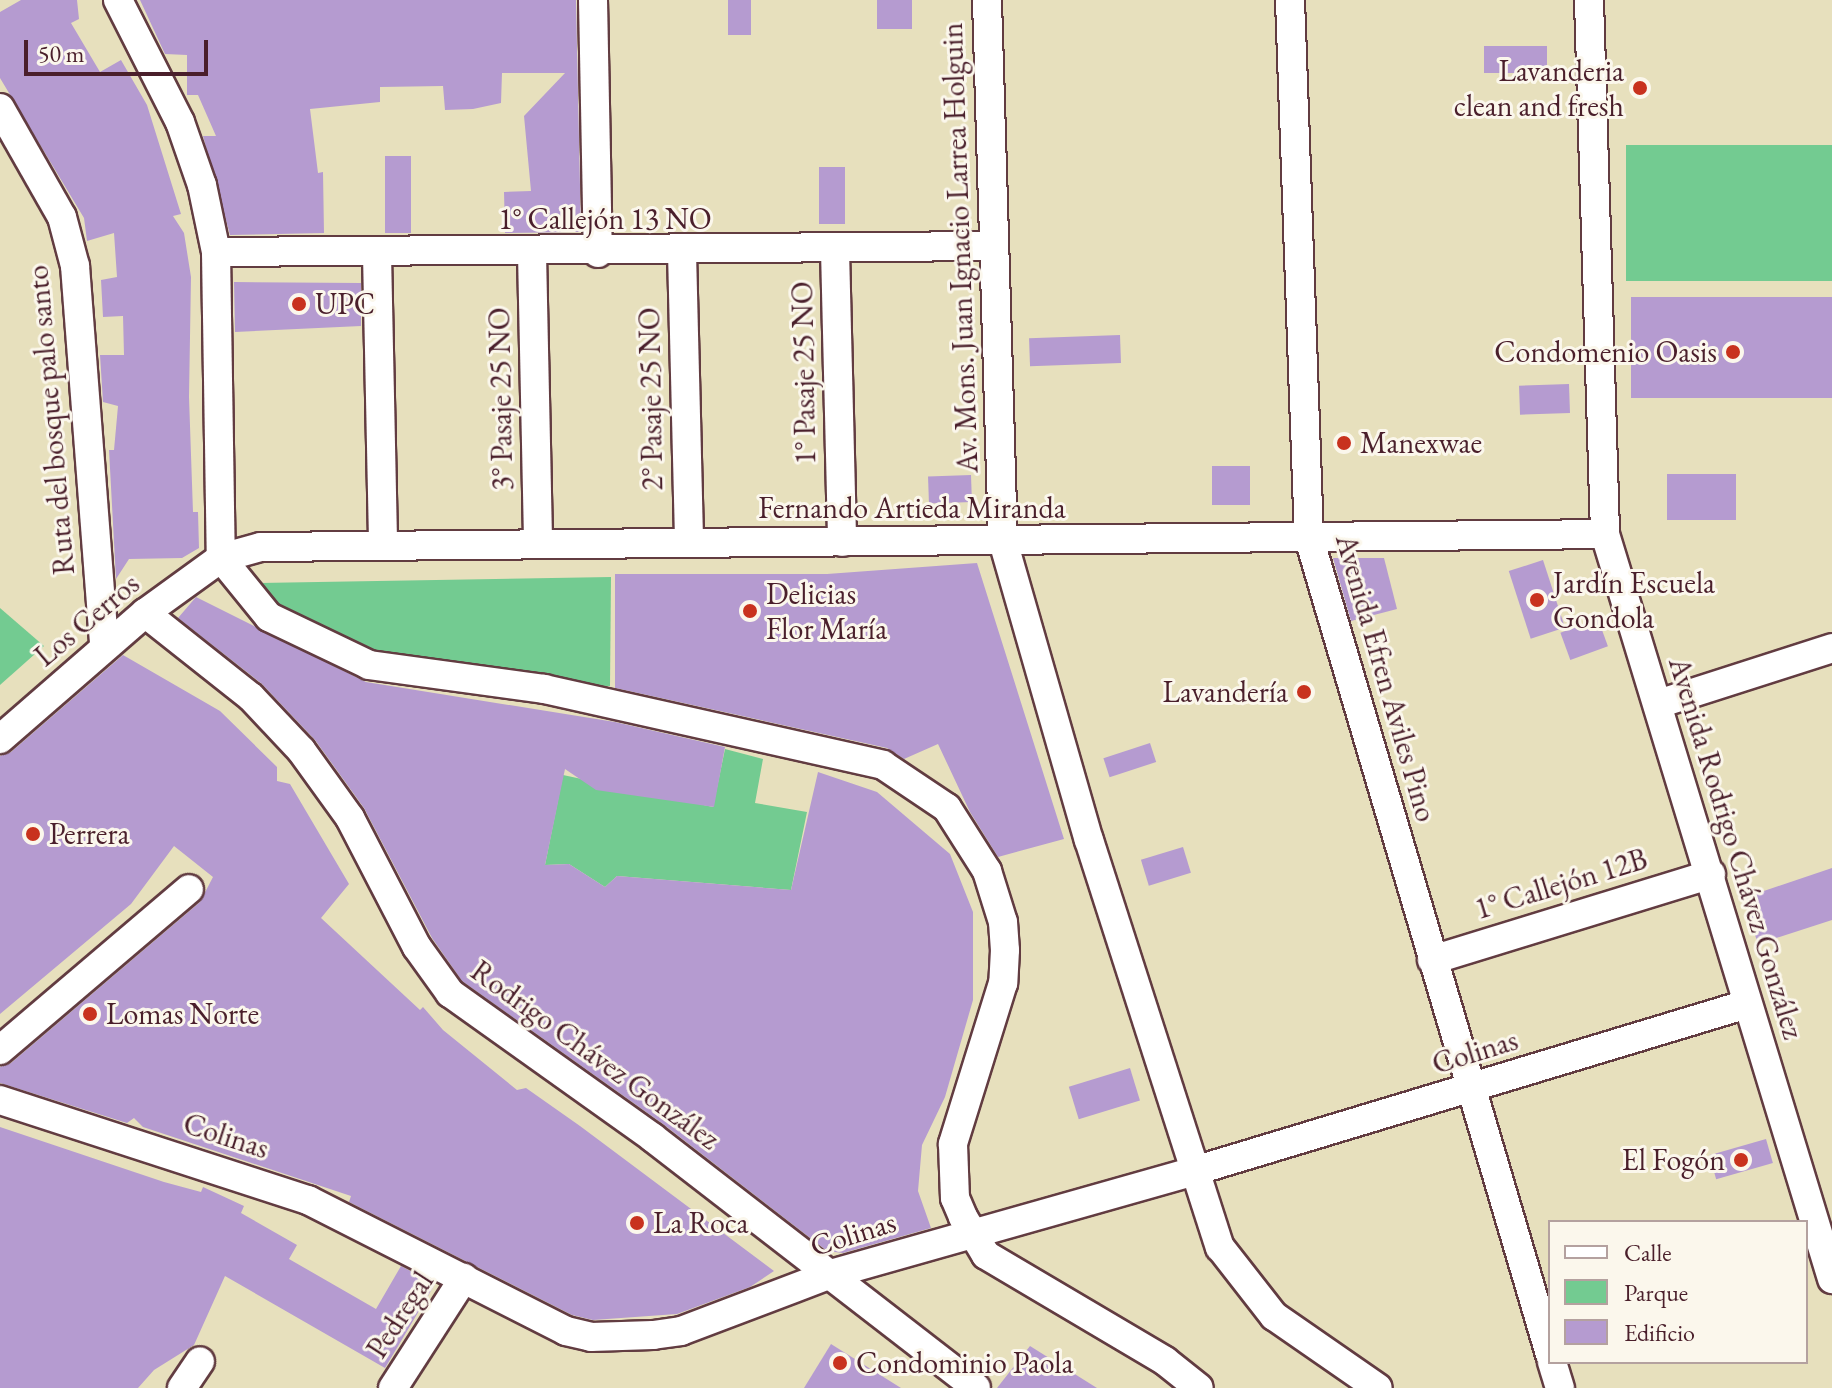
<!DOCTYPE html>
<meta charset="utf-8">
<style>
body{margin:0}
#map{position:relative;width:1832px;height:1388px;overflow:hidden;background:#e7e0bd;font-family:"EB Garamond",serif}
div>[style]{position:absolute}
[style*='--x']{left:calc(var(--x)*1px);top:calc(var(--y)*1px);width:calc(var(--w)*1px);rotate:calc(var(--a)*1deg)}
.green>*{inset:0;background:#73cb91;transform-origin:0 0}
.building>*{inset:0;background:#b59bd0;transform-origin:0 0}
.roads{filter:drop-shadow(2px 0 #623c41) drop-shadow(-2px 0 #623c41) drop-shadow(0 2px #623c41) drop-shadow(0 -2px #623c41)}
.minor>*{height:28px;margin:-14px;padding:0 14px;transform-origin:14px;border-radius:14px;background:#fff}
.dots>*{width:22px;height:22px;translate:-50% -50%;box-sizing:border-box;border:4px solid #fbf7ec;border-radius:50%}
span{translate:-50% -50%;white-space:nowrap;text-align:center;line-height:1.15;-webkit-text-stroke:6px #fbf7ec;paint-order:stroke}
.poi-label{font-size:30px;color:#4a1f2b}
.right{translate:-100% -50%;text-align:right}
.left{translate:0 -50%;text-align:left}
.street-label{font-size:30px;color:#4a1f2b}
.legend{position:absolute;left:1548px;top:1220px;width:260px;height:144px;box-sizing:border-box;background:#fbf7ec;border:2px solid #b4a19f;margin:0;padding:10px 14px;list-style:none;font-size:24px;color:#4a1f2b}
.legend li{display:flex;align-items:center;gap:16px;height:40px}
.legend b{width:40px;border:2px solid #b4a19f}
.scale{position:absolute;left:24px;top:40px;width:184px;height:36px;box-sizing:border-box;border:4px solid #4a1f2b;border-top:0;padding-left:10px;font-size:24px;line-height:28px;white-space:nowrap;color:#4a1f2b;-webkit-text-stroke:6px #fbf7ec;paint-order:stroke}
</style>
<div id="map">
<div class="green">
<div style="left:1832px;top:145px;width:136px;height:206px;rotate:90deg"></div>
<div style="clip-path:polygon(611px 577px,610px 686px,550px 685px,371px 659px,271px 610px,259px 583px)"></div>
<div style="clip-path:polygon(0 608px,44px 646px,0 685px)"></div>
<div style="clip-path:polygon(725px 749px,763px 759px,755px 803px,807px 812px,791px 890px,617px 876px,605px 887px,569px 864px,545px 865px,563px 775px,713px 807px)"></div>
</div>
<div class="building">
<div style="clip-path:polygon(21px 0,77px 0,79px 19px,71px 23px,100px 72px,121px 60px,147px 105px,181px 214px,173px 216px,184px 233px,191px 277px,189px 397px,193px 512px,198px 512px,199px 548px,182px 558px,129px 559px,116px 579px,109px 450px,114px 450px,118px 406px,103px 402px,100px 355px,124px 355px,123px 316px,103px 317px,101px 280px,117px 277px,114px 233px,87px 241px,84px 218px,0 78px,0 12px)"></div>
<div style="clip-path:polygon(140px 0,576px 0,581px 232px,505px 233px,504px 192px,531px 191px,524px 116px,565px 73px,502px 73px,501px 103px,473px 109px,445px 110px,443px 86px,380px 87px,380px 102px,310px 109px,318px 173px,323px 172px,324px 233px,230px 235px,203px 136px,216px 136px,198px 95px,187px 95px,187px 55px,165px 54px)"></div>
<div style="left:728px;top:0;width:23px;height:35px"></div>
<div style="left:877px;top:0;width:35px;height:29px"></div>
<div style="left:1547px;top:46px;width:27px;height:63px;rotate:90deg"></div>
<div style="left:385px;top:156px;width:26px;height:77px"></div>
<div style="left:819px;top:167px;width:26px;height:57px"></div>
<div style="clip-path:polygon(234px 282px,361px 283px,361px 326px,235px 332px)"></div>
<div style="left:1832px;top:297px;width:101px;height:201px;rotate:90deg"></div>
<div style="left:1120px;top:335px;width:28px;height:91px;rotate:88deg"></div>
<div style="left:1569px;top:384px;width:29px;height:50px;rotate:88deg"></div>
<div style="left:1250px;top:466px;width:39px;height:38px;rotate:90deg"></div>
<div style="left:1736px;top:474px;width:46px;height:69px;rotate:90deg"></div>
<div style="left:971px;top:475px;width:27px;height:43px;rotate:88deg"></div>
<div style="clip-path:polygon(1333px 558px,1384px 558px,1397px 609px,1351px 621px)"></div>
<div style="left:1543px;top:560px;width:71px;height:36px;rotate:72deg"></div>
<div style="clip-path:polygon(977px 563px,1064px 839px,998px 857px,970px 812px,938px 744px,904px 759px,887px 748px,615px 688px,615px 574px,827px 574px)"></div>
<div style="clip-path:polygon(196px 597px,366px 682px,615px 722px,725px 747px,714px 807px,596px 790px,565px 769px,545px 865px,569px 864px,605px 887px,617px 876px,791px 890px,818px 772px,877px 792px,950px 854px,973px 912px,973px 1000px,945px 1097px,922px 1145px,918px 1191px,931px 1228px,843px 1253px,827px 1251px,663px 1124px,462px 981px,432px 938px,364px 808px,315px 740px,262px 684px,178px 618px)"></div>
<div style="left:1598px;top:619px;width:29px;height:40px;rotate:70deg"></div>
<div style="clip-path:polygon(123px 655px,220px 711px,277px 767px,277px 781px,290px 784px,349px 884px,321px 918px,420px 1010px,423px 1007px,443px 1030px,517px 1090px,526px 1088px,580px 1126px,774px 1271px,750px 1287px,677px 1314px,593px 1320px,572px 1315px,349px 1202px,351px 1196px,143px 1127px,134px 1118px,127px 1123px,0 1083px,0 1067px,11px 1063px,200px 902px,213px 877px,174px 846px,131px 904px,0 1014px,0 756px,11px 752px)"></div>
<div style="left:1150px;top:743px;width:20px;height:49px;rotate:72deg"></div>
<div style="left:1183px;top:847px;width:27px;height:44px;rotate:73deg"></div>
<div style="clip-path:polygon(1832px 868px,1832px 920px,1758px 944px,1743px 898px)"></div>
<div style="left:1130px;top:1068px;width:34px;height:64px;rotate:73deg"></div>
<div style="clip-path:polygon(0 1127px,164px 1182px,201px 1192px,203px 1187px,244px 1206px,241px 1213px,297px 1245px,289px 1259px,376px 1309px,401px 1266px,435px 1284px,385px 1368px,225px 1276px,194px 1345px,154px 1370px,138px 1388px,0 1388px)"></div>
<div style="left:1766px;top:1139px;width:25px;height:59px;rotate:74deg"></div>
<div style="clip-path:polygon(831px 1344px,901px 1388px,804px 1388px)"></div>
<div style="clip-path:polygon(1030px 1346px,1097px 1388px,997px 1388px)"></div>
</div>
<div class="roads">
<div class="minor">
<div style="--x:118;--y:0;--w:137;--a:63.1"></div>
<div style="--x:180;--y:122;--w:67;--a:70.8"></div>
<div style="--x:202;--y:185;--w:68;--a:78.2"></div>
<div style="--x:216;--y:252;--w:306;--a:89.1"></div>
<div style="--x:221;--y:558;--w:76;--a:50.9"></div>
<div style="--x:269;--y:617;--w:111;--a:25.6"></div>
<div style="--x:369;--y:665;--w:177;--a:7.8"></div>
<div style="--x:544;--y:689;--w:347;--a:12.6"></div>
<div style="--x:883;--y:765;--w:77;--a:33.9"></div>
<div style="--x:947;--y:808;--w:75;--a:57.6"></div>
<div style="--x:987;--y:871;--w:53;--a:72.6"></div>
<div style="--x:1003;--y:922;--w:28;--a:86"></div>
<div style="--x:1005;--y:950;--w:33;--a:93"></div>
<div style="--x:1003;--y:983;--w:169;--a:107.3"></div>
<div style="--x:953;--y:1144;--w:54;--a:87.9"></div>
<div style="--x:955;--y:1198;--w:21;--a:67"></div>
<div style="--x:963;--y:1217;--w:44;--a:58.8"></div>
<div style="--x:986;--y:1255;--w:208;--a:30.6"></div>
<div style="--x:1165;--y:1361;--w:43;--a:38.5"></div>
<div style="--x:593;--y:0;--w:253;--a:88.9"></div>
<div style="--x:987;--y:0;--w:541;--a:88.31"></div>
<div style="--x:1003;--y:541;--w:311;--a:74"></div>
<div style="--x:1089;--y:840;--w:428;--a:72.2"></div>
<div style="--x:1220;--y:1247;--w:88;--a:52"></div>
<div style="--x:1274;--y:1316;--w:126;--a:34.7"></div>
<div style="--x:1290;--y:0;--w:538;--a:87.98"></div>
<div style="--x:1309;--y:538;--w:851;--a:73.55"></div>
<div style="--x:1589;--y:0;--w:534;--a:88.28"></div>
<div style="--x:1605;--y:534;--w:779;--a:73.05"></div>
<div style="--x:0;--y:108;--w:125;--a:60.4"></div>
<div style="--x:62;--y:217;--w:51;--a:75.1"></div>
<div style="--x:75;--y:266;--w:382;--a:85.6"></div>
<div style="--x:835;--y:250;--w:292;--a:88.6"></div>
<div style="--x:216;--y:252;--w:777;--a:-0.44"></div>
<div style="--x:682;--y:252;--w:291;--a:88.6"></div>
<div style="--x:532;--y:253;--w:290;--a:88.8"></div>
<div style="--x:377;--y:254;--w:291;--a:88.8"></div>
<div style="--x:145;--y:613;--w:135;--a:38.4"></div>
<div style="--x:251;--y:697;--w:73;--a:46.7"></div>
<div style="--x:301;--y:750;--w:84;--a:54.2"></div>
<div style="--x:350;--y:818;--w:145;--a:62.6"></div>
<div style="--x:417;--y:947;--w:57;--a:54.3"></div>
<div style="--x:450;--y:993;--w:249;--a:35.5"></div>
<div style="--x:653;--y:1138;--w:408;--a:37.7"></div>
<div style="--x:1658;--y:704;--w:183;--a:-17.8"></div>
<div style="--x:0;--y:739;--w:192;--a:-41"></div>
<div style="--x:145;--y:613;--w:94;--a:-35.9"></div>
<div style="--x:221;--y:558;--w:41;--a:-15.4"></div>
<div style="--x:261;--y:547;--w:1344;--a:-0.55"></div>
<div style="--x:1432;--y:960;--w:292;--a:-17.1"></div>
<div style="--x:0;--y:1050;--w:248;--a:-40.4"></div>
<div style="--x:0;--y:1100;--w:324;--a:18"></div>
<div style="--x:308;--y:1200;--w:289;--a:26.9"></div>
<div style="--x:566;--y:1331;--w:26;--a:13"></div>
<div style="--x:591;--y:1337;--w:62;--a:-1.8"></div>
<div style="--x:653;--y:1335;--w:28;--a:-8"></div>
<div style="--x:681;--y:1331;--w:160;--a:-20.8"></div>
<div style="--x:831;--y:1274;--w:377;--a:-15.8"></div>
<div style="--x:1194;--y:1171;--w:578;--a:-16.8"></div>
<div style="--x:1552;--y:1362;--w:27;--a:73"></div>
<div style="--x:182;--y:1388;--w:32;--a:-56"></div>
<div style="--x:393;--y:1388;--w:131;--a:-57.2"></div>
</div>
</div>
<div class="dots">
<div style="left:1640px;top:88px;background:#c8321e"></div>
<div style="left:299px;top:304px;background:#c8321e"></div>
<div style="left:1733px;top:352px;background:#c8321e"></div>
<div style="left:1344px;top:443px;background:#c8321e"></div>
<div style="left:1537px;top:600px;background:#c8321e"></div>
<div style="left:750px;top:611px;background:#c8321e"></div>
<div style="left:1304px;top:692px;background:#c8321e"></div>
<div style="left:33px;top:834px;background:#c8321e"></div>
<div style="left:90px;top:1014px;background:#c8321e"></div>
<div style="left:1741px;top:1160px;background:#c8321e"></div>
<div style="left:637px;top:1223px;background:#c8321e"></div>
<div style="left:840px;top:1363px;background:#c8321e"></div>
</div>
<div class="poi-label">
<span class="right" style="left:1624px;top:88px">Lavanderia<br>clean and fresh</span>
<span class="left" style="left:315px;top:304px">UPC</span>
<span class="right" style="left:1717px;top:352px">Condomenio Oasis</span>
<span class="left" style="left:1360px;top:443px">Manexwae</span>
<span class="left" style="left:1553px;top:600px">Jardín Escuela<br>Gondola</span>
<span class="left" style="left:766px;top:611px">Delicias<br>Flor María</span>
<span class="right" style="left:1288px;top:692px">Lavandería</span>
<span class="left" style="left:49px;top:834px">Perrera</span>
<span class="left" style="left:106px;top:1014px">Lomas Norte</span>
<span class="right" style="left:1725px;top:1160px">El Fogón</span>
<span class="left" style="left:653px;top:1223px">La Roca</span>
<span class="left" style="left:856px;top:1363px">Condominio Paola</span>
</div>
<div class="street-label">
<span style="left:605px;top:219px">1° Callejón 13 NO</span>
<span style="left:960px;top:248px;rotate:-92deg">Av. Mons. Juan Ignacio Larrea Holguin</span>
<span style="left:804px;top:373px;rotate:-91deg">1° Pasaje 25 NO</span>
<span style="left:501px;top:399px;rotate:-91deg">3° Pasaje 25 NO</span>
<span style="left:651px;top:399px;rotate:-91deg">2° Pasaje 25 NO</span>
<span style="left:51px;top:420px;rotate:-95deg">Ruta del bosque palo santo</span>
<span style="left:912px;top:508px">Fernando Artieda Miranda</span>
<span style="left:87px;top:620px;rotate:-40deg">Los Cerros</span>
<span style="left:1386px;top:678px;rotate:74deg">Avenida Efren Aviles Pino</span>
<span style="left:1736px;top:848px;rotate:73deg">Avenida Rodrigo Chávez González</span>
<span style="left:1561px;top:884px;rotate:-17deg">1° Callejón 12B</span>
<span style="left:1475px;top:1052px;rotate:-17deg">Colinas</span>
<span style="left:595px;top:1055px;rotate:36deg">Rodrigo Chávez González</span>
<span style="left:226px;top:1136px;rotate:18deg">Colinas</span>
<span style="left:853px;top:1234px;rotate:-17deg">Colinas</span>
<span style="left:400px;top:1315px;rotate:-57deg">Pedregal</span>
</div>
<ul class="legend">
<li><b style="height:10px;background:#fff"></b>Calle</li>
<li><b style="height:22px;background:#73cb91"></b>Parque</li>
<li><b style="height:22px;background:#b59bd0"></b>Edificio</li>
</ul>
<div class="scale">50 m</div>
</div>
